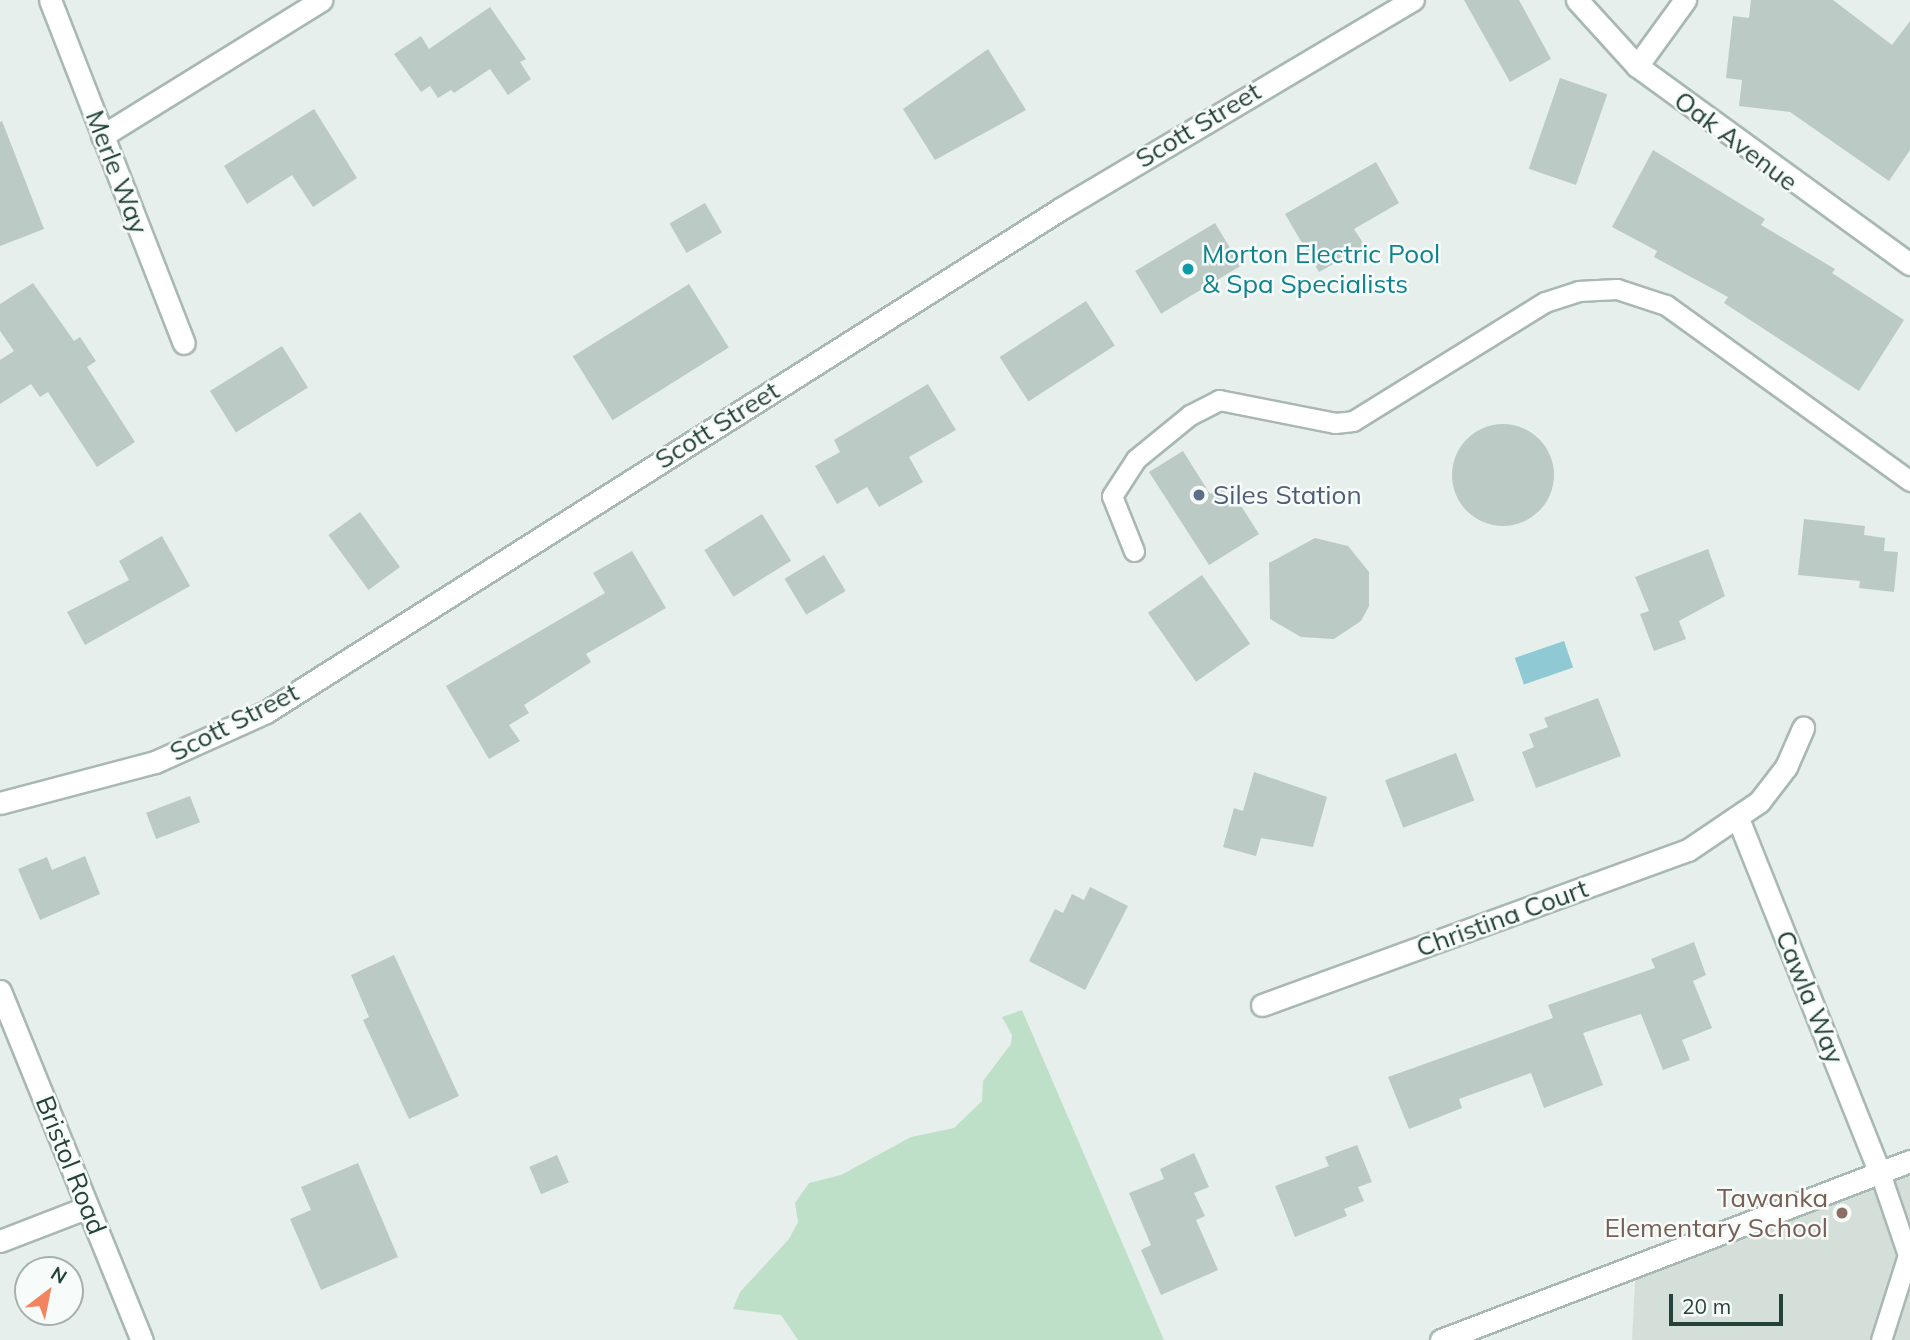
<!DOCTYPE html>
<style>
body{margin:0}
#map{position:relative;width:1910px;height:1340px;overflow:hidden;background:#e6efeb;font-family:Mulish,sans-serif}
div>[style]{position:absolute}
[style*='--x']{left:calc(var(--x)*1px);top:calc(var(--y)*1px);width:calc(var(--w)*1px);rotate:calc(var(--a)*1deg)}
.built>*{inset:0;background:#d4dfda}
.green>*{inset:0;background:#bfe0c8}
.water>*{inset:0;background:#8ec9d4;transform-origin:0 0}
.building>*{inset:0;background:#bbcac4;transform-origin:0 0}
.round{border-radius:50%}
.roads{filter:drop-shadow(2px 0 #a8b8b2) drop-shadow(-2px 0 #a8b8b2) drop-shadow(0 2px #a8b8b2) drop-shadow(0 -2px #a8b8b2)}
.service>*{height:19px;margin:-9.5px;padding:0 9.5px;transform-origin:9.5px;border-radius:9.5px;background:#fff}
.minor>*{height:21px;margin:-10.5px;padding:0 10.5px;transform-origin:10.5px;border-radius:10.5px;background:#fff}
.tertiary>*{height:21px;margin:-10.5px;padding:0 10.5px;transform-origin:10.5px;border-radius:10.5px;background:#fff}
.secondary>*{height:21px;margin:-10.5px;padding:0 10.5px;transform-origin:10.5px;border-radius:10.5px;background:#fff}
.dots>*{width:19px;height:19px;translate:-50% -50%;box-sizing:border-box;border:4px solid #f7fbf9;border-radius:50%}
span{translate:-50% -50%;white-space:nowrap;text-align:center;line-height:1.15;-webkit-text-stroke:5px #f7fbf9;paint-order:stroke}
.street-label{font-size:26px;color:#24423a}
.culture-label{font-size:26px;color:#0d838f}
.left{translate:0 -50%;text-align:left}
.service-label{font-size:26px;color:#4e5e75}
.education-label{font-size:26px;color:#785e54}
.right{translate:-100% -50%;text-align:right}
.north{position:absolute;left:14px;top:1256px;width:70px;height:70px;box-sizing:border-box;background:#f7fbf9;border:2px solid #a3b1ad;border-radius:50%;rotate:32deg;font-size:19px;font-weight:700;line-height:28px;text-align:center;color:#24423a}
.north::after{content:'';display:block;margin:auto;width:24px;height:32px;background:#f4845f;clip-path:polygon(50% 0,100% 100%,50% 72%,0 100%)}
.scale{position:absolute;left:1669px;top:1294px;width:114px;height:32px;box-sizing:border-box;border:4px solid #24423a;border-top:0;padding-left:9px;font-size:21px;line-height:24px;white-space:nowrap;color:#24423a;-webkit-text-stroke:5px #f7fbf9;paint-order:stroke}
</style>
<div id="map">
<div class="built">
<div style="clip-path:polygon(1910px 1161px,1910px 1340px,1632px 1340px,1636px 1265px)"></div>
</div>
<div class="green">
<div style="clip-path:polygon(1022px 1010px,1164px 1340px,798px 1340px,781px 1315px,733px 1309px,740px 1292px,789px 1239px,798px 1222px,795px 1203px,809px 1183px,841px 1175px,911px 1137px,954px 1128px,982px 1101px,983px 1081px,1011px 1044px,1012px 1035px,1002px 1017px)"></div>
</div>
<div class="water">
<div style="left:1564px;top:641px;width:28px;height:52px;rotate:71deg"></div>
</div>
<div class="building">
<div style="clip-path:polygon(1464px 0,1519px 0,1551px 59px,1510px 82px)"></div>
<div style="clip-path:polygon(1751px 0,1833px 0,1892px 45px,1910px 21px,1910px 150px,1889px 181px,1790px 112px,1739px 106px,1742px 80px,1726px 78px,1733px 16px,1749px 18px)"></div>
<div style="clip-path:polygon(490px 7px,526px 59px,520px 62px,531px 79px,508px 95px,490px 69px,454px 93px,451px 90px,438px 98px,430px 86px,421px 92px,394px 54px,421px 36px,429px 49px)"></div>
<div style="clip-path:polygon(988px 49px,1026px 110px,935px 160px,903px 109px)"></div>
<div style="left:1560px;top:78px;width:50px;height:96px;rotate:19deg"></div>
<div style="clip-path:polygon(314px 109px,357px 178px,313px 207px,292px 175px,247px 204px,224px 166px)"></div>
<div style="clip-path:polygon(2px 121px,44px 229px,0 246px,0 122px)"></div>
<div style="clip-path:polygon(1653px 150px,1765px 219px,1761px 225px,1835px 269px,1832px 273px,1904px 320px,1859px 391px,1724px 303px,1728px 297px,1654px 257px,1657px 251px,1612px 227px)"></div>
<div style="clip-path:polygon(1376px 162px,1399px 203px,1354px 229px,1365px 246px,1319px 272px,1285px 214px)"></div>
<div style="left:705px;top:203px;width:34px;height:41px;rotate:60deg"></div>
<div style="left:1215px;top:223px;width:50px;height:93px;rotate:59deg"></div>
<div style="clip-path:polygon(33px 283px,74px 341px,80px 337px,96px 361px,87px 367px,135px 442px,97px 467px,48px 392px,40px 397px,31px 384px,0 404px,0 360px,14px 351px,0 331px,0 304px)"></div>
<div style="left:689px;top:284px;width:75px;height:137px;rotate:58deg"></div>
<div style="left:1086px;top:301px;width:53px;height:103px;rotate:57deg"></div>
<div style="left:282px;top:346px;width:49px;height:85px;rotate:58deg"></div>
<div style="clip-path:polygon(928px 384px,956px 430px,909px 457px,923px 482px,879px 507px,867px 487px,837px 504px,815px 466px,840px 452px,834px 440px)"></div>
<div class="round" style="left:1452px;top:424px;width:102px;height:102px"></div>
<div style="clip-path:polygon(1183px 451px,1210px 494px,1227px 484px,1259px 534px,1209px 565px,1149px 472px)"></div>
<div style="left:360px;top:512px;width:68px;height:39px;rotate:54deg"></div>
<div style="left:762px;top:514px;width:55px;height:68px;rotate:58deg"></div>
<div style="clip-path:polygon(1804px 519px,1865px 526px,1864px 535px,1885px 538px,1884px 551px,1898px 552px,1894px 592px,1859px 588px,1860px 581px,1798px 575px)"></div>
<div style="clip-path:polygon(162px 536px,190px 586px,85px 645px,67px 612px,129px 580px,119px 561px)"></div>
<div style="clip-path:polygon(1315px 538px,1348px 546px,1369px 572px,1369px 606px,1361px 621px,1334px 639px,1301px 637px,1270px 619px,1269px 563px)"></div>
<div style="clip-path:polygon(1708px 549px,1725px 596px,1679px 621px,1686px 639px,1654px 651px,1640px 614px,1649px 611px,1635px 577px)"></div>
<div style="clip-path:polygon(632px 551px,666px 608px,586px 654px,591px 662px,524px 705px,529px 713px,509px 725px,520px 741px,489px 759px,446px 686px,605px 593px,593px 573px)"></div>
<div style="left:824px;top:555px;width:42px;height:46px;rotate:59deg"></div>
<div style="left:1202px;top:575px;width:84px;height:66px;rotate:55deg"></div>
<div style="clip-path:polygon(1598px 698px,1621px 756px,1536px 788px,1522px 752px,1534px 747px,1529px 734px,1548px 727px,1544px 718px)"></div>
<div style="left:1456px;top:753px;width:51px;height:76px;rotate:69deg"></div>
<div style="clip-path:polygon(1254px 772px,1327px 797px,1313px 847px,1261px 838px,1256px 856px,1223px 847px,1234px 808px,1243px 811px)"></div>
<div style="left:190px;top:796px;width:28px;height:47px;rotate:69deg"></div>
<div style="clip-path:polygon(85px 856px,100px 894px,40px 920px,18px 869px,47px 857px,52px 870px)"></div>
<div style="clip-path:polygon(1090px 887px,1128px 906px,1085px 990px,1029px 961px,1055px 909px,1063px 913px,1072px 894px,1084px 900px)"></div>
<div style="clip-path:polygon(1694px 942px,1706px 975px,1693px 981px,1712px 1028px,1682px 1040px,1690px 1060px,1663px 1070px,1641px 1014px,1583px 1033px,1603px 1085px,1544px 1108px,1531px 1073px,1459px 1099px,1462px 1108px,1409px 1129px,1388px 1077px,1553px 1018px,1548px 1005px,1655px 968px,1651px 959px)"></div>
<div style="clip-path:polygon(394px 955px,459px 1096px,409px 1119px,363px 1020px,369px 1017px,351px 975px)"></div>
<div style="clip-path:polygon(1357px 1145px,1372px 1182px,1358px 1187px,1364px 1201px,1344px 1209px,1347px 1216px,1295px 1237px,1275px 1186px,1329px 1166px,1325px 1157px)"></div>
<div style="clip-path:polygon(1194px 1153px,1209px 1187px,1194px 1193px,1205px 1216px,1196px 1220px,1218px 1270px,1161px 1295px,1141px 1250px,1151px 1245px,1129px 1193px,1164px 1179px,1160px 1169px)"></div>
<div style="left:557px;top:1155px;width:30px;height:30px;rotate:67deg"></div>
<div style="clip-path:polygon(358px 1163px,398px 1257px,321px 1290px,290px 1219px,311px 1210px,301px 1187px)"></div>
</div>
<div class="roads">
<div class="service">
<div style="--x:1134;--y:551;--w:59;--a:-111.8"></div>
<div style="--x:1112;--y:496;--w:44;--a:-57"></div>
<div style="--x:1136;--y:459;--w:70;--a:-39.2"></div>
<div style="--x:1190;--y:415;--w:33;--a:-27"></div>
<div style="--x:1219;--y:400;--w:118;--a:11.2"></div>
<div style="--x:1335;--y:423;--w:18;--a:-6"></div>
<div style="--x:1353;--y:421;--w:226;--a:-31.8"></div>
<div style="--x:1545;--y:302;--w:35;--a:-18"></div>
<div style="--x:1578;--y:291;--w:39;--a:-3"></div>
<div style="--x:1617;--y:289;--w:52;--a:18.1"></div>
<div style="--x:1666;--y:305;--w:301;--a:35.8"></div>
<div style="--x:1880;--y:1173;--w:87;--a:71.1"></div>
<div style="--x:1908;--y:1255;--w:89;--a:107.6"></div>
</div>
<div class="minor">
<div style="--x:50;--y:0;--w:368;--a:68.7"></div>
<div style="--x:1577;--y:0;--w:89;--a:47.7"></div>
<div style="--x:1637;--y:66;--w:337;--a:36"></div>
<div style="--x:1637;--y:66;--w:82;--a:-54"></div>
<div style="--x:102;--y:136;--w:258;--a:-31.8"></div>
<div style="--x:0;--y:803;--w:160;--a:-14.8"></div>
<div style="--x:155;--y:762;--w:122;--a:-24.2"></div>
<div style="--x:266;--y:712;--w:942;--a:-32.34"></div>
<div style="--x:1062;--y:208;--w:408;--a:-30.7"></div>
<div style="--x:1739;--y:821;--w:379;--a:68.2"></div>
<div style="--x:1262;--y:1005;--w:453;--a:-20"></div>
<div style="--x:1688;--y:850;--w:86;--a:-34.1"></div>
<div style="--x:1759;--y:802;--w:44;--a:-52.4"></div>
<div style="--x:1786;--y:767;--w:43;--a:-66.4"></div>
<div style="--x:0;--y:1241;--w:94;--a:-21.1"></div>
</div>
<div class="tertiary">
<div style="--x:1441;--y:1340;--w:502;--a:-20.89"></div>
</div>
<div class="secondary">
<div style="--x:0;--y:991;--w:377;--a:67.9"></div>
</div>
</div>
<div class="dots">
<div style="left:1188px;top:269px;background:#0f9aa8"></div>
<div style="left:1199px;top:495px;background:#5c6f8a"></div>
<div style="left:1842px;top:1213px;background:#8d6e63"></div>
</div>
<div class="street-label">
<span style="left:1198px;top:125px;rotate:-31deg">Scott Street</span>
<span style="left:1736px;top:141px;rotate:37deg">Oak Avenue</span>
<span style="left:117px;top:172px;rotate:69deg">Merle Way</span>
<span style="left:717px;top:425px;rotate:-32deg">Scott Street</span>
<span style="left:234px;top:722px;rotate:-27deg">Scott Street</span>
<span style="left:1502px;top:918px;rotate:-20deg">Christina Court</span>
<span style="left:1810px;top:997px;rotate:68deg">Cawla Way</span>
<span style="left:71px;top:1165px;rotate:68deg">Bristol Road</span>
</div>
<div class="culture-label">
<span class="left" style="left:1202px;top:269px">Morton Electric Pool<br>&amp; Spa Specialists</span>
</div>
<div class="service-label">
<span class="left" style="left:1213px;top:495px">Siles Station</span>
</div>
<div class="education-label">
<span class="right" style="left:1828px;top:1213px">Tawanka<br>Elementary School</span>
</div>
<div class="north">N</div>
<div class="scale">20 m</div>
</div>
